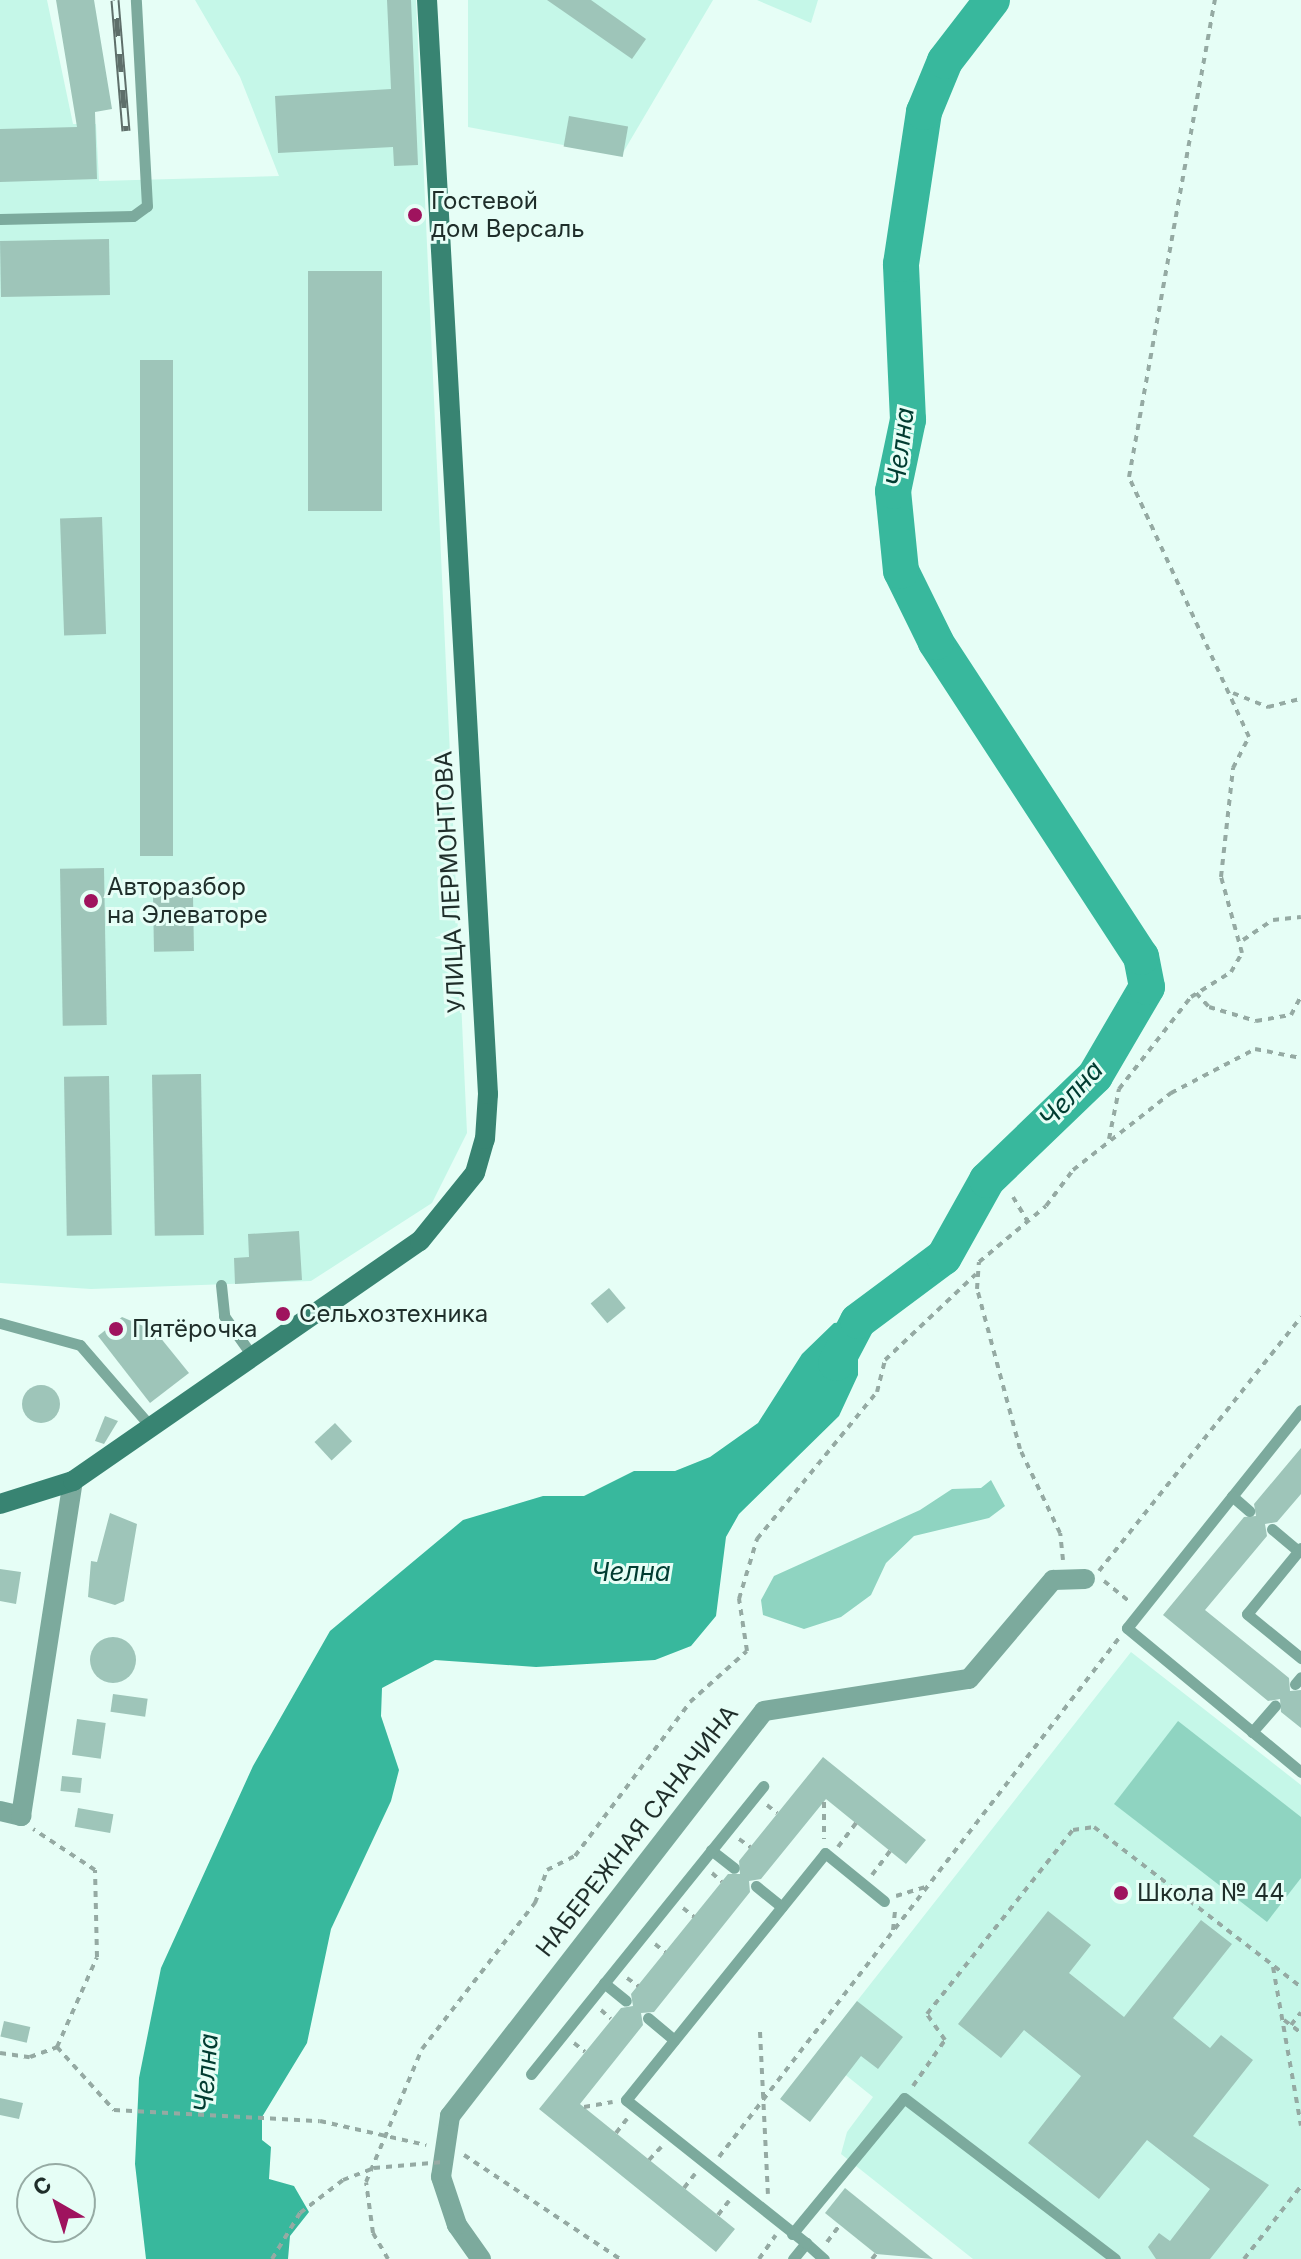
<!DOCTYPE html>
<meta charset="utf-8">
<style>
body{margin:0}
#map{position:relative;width:1301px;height:2259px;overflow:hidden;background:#e6fef6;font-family:Inter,sans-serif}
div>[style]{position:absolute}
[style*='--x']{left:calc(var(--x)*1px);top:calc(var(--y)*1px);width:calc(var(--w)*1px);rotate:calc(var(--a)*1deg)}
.built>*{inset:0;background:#c5f7e8}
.green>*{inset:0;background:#8fd4c1}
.water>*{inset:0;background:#38b89d}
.river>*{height:36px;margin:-18px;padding:0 18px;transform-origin:18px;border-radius:18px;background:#38b89d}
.building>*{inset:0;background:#9ec5b9;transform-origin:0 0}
.round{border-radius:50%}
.path>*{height:4px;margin-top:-2px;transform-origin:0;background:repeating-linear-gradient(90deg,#95aaa3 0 6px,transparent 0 12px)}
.lane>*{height:11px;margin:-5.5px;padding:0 5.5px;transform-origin:5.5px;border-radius:5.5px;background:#7caa9d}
.street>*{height:20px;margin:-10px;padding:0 10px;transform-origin:10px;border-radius:10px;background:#7caa9d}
.secondary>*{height:20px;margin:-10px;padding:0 10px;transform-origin:10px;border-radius:10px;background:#388472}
.rail>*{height:9px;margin-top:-4.5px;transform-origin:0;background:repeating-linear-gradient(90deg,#e6fef6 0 18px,#5e6f6a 0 36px);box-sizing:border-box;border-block:2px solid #5e6f6a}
.path-bridge>*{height:4px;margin-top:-2px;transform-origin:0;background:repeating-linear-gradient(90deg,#95aaa3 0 6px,transparent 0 12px)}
.dots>*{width:22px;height:22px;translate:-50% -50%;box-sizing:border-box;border:4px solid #e6fef6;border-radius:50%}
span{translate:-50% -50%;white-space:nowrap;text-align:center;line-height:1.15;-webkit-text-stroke:6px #e6fef6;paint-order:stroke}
.poi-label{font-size:24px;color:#1f2e2a}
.left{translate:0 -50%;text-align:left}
.street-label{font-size:24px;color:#1f2e2a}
.water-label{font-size:26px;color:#013c31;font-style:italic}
.north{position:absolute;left:16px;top:2163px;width:80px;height:80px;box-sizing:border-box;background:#e6fef6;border:2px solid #96aba4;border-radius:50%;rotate:321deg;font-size:22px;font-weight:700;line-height:32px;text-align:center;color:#1f2e2a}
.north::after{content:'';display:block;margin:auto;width:28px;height:36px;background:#9f135e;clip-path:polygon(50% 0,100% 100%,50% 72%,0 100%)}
</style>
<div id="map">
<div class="built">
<div style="clip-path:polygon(0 0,47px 0,73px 124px,96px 124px,99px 181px,279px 176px,240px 77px,195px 0,416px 0,467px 1133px,432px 1203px,311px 1281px,91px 1289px,0 1283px)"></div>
<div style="clip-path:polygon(468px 0,713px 0,621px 156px,468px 127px)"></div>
<div style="clip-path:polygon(757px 0,818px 0,811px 23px)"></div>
<div style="clip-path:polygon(1131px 1652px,1301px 1785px,1301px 2259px,973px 2259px,841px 2154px,847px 2132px,873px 2097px,817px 2052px)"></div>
</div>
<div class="green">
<div style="clip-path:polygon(991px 1480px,1005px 1506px,989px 1518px,914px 1536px,886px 1563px,871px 1595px,841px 1617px,804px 1629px,763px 1615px,761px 1600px,774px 1576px,920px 1510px,952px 1489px,981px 1488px)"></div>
<div style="clip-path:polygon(1178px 1721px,1301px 1817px,1301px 1878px,1267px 1922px,1114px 1804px)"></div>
</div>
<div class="water">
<div style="clip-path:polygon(858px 1321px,858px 1375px,839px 1416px,739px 1514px,726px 1537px,716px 1616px,691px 1646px,655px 1660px,536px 1667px,435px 1660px,382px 1688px,381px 1716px,399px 1770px,391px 1801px,331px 1929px,307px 2043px,262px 2117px,262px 2140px,271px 2147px,269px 2179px,294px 2186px,309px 2212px,290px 2236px,288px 2259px,146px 2259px,135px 2164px,139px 2078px,161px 1968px,253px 1766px,330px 1631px,463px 1520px,543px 1496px,584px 1496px,634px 1471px,675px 1471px,710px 1457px,758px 1423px,802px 1354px,834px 1323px)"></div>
</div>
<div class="river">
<div style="--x:836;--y:1363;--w:47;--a:-62.4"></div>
<div style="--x:858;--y:1321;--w:107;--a:-36.7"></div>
<div style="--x:944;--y:1257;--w:88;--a:-60.8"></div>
<div style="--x:987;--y:1180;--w:150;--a:-43.9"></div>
<div style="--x:1095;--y:1076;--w:103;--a:-59.7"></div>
<div style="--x:1147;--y:987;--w:31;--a:-101"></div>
<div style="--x:1141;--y:957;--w:376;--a:-123.1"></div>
<div style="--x:936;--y:642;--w:79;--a:-116.2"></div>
<div style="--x:901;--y:571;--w:80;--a:-95.7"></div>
<div style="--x:893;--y:491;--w:73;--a:-78.1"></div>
<div style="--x:908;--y:420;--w:156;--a:-92.6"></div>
<div style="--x:901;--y:264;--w:154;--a:-81.4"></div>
<div style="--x:924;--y:112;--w:55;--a:-67.6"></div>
<div style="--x:945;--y:61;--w:77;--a:-52.4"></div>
</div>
<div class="building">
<div style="clip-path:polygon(56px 0,94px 0,112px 109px,95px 112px,97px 179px,0 182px,0 129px,77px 127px)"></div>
<div style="clip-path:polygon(387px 0,411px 0,418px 165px,394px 166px,393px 147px,278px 153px,275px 96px,391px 89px)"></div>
<div style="clip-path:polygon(547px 0,591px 0,646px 39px,632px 59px)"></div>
<div style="left:569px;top:116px;width:60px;height:31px;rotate:10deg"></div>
<div style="left:109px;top:239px;width:56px;height:109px;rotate:89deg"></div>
<div style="left:308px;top:271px;width:74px;height:240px"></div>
<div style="left:140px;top:360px;width:33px;height:496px"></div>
<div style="left:102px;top:517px;width:117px;height:42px;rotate:88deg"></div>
<div style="left:104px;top:868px;width:157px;height:44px;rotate:89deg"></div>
<div style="left:193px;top:895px;width:56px;height:40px;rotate:89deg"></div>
<div style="left:201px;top:1074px;width:161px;height:49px;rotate:89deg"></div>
<div style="left:109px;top:1076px;width:159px;height:45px;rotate:89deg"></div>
<div style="clip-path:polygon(299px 1231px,302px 1280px,235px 1284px,234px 1258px,249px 1257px,248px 1234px)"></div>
<div style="left:609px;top:1288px;width:26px;height:24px;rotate:50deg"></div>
<div style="clip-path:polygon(122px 1317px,155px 1331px,189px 1373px,150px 1403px,98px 1336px)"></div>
<div class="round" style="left:22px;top:1385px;width:38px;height:38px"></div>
<div style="clip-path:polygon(105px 1416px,118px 1421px,104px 1444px,95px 1441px)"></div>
<div style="left:335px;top:1423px;width:25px;height:28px;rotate:47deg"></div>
<div style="clip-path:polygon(1301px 1448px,1301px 1494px,1277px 1522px,1265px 1524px,1267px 1536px,1205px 1610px,1289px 1678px,1290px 1691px,1301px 1690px,1301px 1728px,1281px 1712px,1280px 1699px,1268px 1701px,1163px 1615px,1244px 1517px,1256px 1516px,1254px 1504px)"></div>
<div style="clip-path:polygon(110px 1513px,137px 1524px,124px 1601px,115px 1605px,88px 1597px,91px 1561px,97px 1562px)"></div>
<div style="clip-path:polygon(0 1569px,21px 1572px,16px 1604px,0 1601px)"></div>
<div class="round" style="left:90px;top:1637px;width:46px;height:46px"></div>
<div style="left:113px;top:1694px;width:35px;height:18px;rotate:8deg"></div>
<div style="left:77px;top:1719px;width:29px;height:36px;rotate:8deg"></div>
<div style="clip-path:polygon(823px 1757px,926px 1840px,906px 1864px,826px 1799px,761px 1879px,749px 1881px,750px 1892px,654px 2012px,641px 2013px,643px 2025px,580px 2104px,735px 2229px,716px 2252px,539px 2109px,621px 2008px,633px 2006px,631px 1994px,728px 1874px,740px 1874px,739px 1861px)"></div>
<div style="left:62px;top:1776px;width:20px;height:15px;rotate:6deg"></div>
<div style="left:78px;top:1808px;width:36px;height:19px;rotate:10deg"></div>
<div style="clip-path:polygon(1048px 1911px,1091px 1945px,1069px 1973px,1124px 2017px,1201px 1920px,1232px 1944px,1173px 2018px,1210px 2048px,1221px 2035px,1253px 2060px,1193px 2136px,1269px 2185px,1210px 2259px,1156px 2259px,1148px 2247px,1159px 2233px,1170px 2241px,1210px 2189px,1147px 2140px,1099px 2199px,1028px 2143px,1081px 2076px,1024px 2030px,1001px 2058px,958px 2024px)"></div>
<div style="clip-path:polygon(857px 2001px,903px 2037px,878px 2069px,861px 2056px,810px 2122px,780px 2099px)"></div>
<div style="left:4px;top:2021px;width:27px;height:16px;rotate:13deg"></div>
<div style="clip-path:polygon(0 2098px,23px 2103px,19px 2119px,0 2115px)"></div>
<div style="clip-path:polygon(845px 2188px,933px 2259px,876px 2254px,825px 2213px)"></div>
</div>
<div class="path">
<div style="--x:1233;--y:693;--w:38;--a:22"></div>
<div style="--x:1268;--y:707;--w:34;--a:-14"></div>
<div style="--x:1243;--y:940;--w:36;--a:-34"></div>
<div style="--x:1273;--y:920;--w:28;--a:-6"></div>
<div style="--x:1196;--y:993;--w:19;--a:47"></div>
<div style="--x:1209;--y:1007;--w:49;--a:16.6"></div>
<div style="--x:1256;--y:1021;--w:36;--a:-10"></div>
<div style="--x:1291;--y:1015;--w:21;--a:-62"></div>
<div style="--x:1109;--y:1139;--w:51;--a:-78.7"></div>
<div style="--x:1119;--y:1089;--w:117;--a:-52"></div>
<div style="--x:1191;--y:997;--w:47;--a:-32"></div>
<div style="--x:1231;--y:972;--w:22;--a:-60"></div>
<div style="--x:1242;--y:953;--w:79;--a:-105.4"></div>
<div style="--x:1221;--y:877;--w:110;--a:-83.7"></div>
<div style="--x:1233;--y:768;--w:35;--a:-63"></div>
<div style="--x:1249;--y:737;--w:286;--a:-114.8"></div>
<div style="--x:1129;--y:477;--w:485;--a:-79.8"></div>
<div style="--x:1013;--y:1197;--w:29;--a:59"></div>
<div style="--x:1063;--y:1560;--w:27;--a:-96"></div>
<div style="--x:1060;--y:1533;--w:93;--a:-115.5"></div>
<div style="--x:1020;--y:1449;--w:166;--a:-105"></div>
<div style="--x:977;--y:1289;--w:27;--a:-86"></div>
<div style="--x:979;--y:1262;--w:87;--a:-39.9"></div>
<div style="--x:1046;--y:1206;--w:45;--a:-53.1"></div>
<div style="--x:1073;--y:1170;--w:125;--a:-38.2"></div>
<div style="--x:1171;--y:1093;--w:95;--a:-27.6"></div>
<div style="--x:1255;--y:1049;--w:47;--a:11.1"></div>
<div style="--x:1099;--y:1571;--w:325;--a:-51.5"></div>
<div style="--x:1104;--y:1581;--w:35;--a:39"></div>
<div style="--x:824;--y:1802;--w:37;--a:90"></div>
<div style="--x:767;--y:1805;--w:13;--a:39"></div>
<div style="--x:739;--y:1839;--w:14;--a:36"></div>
<div style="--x:838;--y:1847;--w:30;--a:-53"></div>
<div style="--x:712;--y:1873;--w:13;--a:42"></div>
<div style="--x:872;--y:1875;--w:30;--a:-53"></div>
<div style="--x:896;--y:1896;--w:31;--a:-17"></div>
<div style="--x:683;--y:1908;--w:14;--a:39"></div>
<div style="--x:893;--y:1930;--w:20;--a:-84"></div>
<div style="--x:655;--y:1944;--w:13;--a:39"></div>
<div style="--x:1273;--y:1967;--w:161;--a:80"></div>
<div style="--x:627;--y:1978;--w:14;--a:36"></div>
<div style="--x:601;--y:2010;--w:13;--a:42"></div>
<div style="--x:1284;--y:2020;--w:21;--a:37"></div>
<div style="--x:1291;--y:2025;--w:16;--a:-52"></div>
<div style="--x:760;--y:2032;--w:162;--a:87.2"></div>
<div style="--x:574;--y:2043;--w:14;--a:39"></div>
<div style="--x:57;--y:2047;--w:85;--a:47.9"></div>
<div style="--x:114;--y:2110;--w:206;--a:3.1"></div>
<div style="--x:320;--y:2121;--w:109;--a:12.8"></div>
<div style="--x:0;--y:2053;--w:30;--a:8"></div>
<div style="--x:30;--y:2057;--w:29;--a:-20"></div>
<div style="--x:57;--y:2047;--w:98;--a:-66"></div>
<div style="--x:97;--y:1957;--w:87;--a:-91.3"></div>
<div style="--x:95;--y:1870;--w:74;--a:-146.5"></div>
<div style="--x:913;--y:2086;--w:56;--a:-55.2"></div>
<div style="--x:945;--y:2040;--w:32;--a:-125"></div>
<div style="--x:927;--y:2014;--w:235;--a:-51.6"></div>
<div style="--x:1073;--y:1830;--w:21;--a:-8"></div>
<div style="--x:1094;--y:1827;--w:262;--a:37.7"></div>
<div style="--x:584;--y:2107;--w:29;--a:-10"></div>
<div style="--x:616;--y:2133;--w:18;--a:-52"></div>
<div style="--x:464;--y:2155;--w:187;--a:33.7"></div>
<div style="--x:719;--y:2157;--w:655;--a:-52.38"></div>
<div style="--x:649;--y:2160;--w:18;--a:-47"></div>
<div style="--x:684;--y:2188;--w:18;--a:-52"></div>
<div style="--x:718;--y:2215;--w:18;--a:-52"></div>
<div style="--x:827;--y:2242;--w:21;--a:-53"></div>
<div style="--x:388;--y:2259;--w:30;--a:-120"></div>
<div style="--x:373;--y:2233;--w:51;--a:-97.8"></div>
<div style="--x:366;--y:2182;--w:144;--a:-67.2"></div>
<div style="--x:422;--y:2049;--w:185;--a:-52.3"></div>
<div style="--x:535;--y:1903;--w:35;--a:-70"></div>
<div style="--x:547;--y:1870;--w:31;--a:-27"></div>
<div style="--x:575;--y:1856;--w:192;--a:-53.2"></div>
<div style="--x:690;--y:1702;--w:76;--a:-41.8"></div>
<div style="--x:747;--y:1651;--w:53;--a:-98.7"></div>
<div style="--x:739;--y:1599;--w:63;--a:-73.3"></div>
<div style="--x:757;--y:1539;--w:190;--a:-50.8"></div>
<div style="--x:877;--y:1392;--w:33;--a:-76"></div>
<div style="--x:885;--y:1360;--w:125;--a:-43.4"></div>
<div style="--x:759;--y:2259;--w:29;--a:-55"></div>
<div style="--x:872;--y:2259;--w:6;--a:-51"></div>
<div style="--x:1244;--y:2259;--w:93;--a:-52"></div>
</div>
<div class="lane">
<div style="--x:0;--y:219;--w:133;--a:-1.3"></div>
<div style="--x:133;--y:216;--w:17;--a:-36"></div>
<div style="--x:147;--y:206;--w:206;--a:-93.1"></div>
<div style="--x:221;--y:1285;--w:31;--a:84"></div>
<div style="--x:224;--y:1316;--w:50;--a:54.7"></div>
<div style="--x:0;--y:1323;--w:83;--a:15.4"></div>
<div style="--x:80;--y:1345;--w:108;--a:49.1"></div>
<div style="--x:1301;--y:1410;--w:279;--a:128.6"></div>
<div style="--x:1127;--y:1628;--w:226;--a:39.6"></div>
<div style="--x:1232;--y:1496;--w:23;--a:41"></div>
<div style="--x:1272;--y:1529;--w:34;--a:40"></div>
<div style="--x:1301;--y:1548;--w:85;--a:129.3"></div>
<div style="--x:1247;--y:1614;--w:70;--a:39.2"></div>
<div style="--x:1295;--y:1684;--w:9;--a:-49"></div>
<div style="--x:1252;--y:1732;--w:35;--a:-49"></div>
<div style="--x:711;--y:1850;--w:29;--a:38"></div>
<div style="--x:756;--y:1886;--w:33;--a:39"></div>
<div style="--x:604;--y:1983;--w:28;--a:39"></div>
<div style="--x:648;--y:2018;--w:34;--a:40"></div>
<div style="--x:531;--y:2074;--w:370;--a:-51.1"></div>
<div style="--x:792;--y:2234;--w:176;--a:-50.5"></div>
<div style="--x:904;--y:2098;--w:265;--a:37.3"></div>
<div style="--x:806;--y:2243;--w:24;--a:42"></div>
<div style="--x:793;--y:2259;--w:21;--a:-51"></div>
<div style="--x:806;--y:2243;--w:230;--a:-141.5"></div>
<div style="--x:626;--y:2100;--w:317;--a:-51.1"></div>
<div style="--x:825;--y:1853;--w:76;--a:39.1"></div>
</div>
<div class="street">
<div style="--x:0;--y:1811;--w:22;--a:13"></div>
<div style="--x:21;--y:1816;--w:339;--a:-81.2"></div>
<div style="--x:481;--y:2259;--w:42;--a:-125.2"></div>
<div style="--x:457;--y:2225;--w:51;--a:-108.4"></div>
<div style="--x:441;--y:2177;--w:62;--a:-81.6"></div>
<div style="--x:450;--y:2116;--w:512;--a:-52.21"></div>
<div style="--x:764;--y:1711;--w:207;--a:-8.9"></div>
<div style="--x:969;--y:1679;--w:130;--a:-49.7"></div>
<div style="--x:1053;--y:1580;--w:32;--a:-2"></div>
</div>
<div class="secondary">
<div style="--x:0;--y:1504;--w:77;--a:-17.5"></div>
<div style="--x:73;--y:1481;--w:422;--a:-34.7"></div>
<div style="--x:420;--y:1241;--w:87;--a:-51"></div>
<div style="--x:475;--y:1173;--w:35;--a:-74"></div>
<div style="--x:485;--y:1139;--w:45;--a:-86.2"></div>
<div style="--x:488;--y:1094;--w:1096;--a:-93.19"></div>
</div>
<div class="rail">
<div style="--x:115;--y:0;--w:131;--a:85.2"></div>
</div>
<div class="path-bridge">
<div style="--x:272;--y:2259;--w:54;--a:-58.7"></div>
<div style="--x:300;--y:2213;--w:54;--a:-37.5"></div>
<div style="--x:343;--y:2180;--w:33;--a:-21"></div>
<div style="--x:374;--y:2168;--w:69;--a:-5"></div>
</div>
<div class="dots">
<div style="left:415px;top:215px;background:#9f135e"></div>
<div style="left:91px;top:901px;background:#9f135e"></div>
<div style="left:283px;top:1314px;background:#9f135e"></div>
<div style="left:116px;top:1329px;background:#9f135e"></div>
<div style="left:1121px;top:1893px;background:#9f135e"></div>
</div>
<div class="poi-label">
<span class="left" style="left:431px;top:215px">Гостевой<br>дом Версаль</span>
<span class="left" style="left:107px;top:901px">Авторазбор<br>на Элеваторе</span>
<span class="left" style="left:299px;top:1314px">Сельхозтехника</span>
<span class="left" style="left:132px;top:1329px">Пятёрочка</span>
<span class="left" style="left:1137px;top:1893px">Школа № 44</span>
</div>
<div class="street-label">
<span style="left:450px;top:882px;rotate:-93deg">УЛИЦА ЛЕРМОНТОВА</span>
<span style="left:637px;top:1831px;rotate:-52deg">НАБЕРЕЖНАЯ САНАЧИНА</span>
</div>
<div class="water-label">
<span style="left:900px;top:447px;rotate:-83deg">Челна</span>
<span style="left:1071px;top:1094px;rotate:-47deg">Челна</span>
<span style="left:631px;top:1572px">Челна</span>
<span style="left:206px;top:2073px;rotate:-86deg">Челна</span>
</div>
<div class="north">С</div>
</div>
